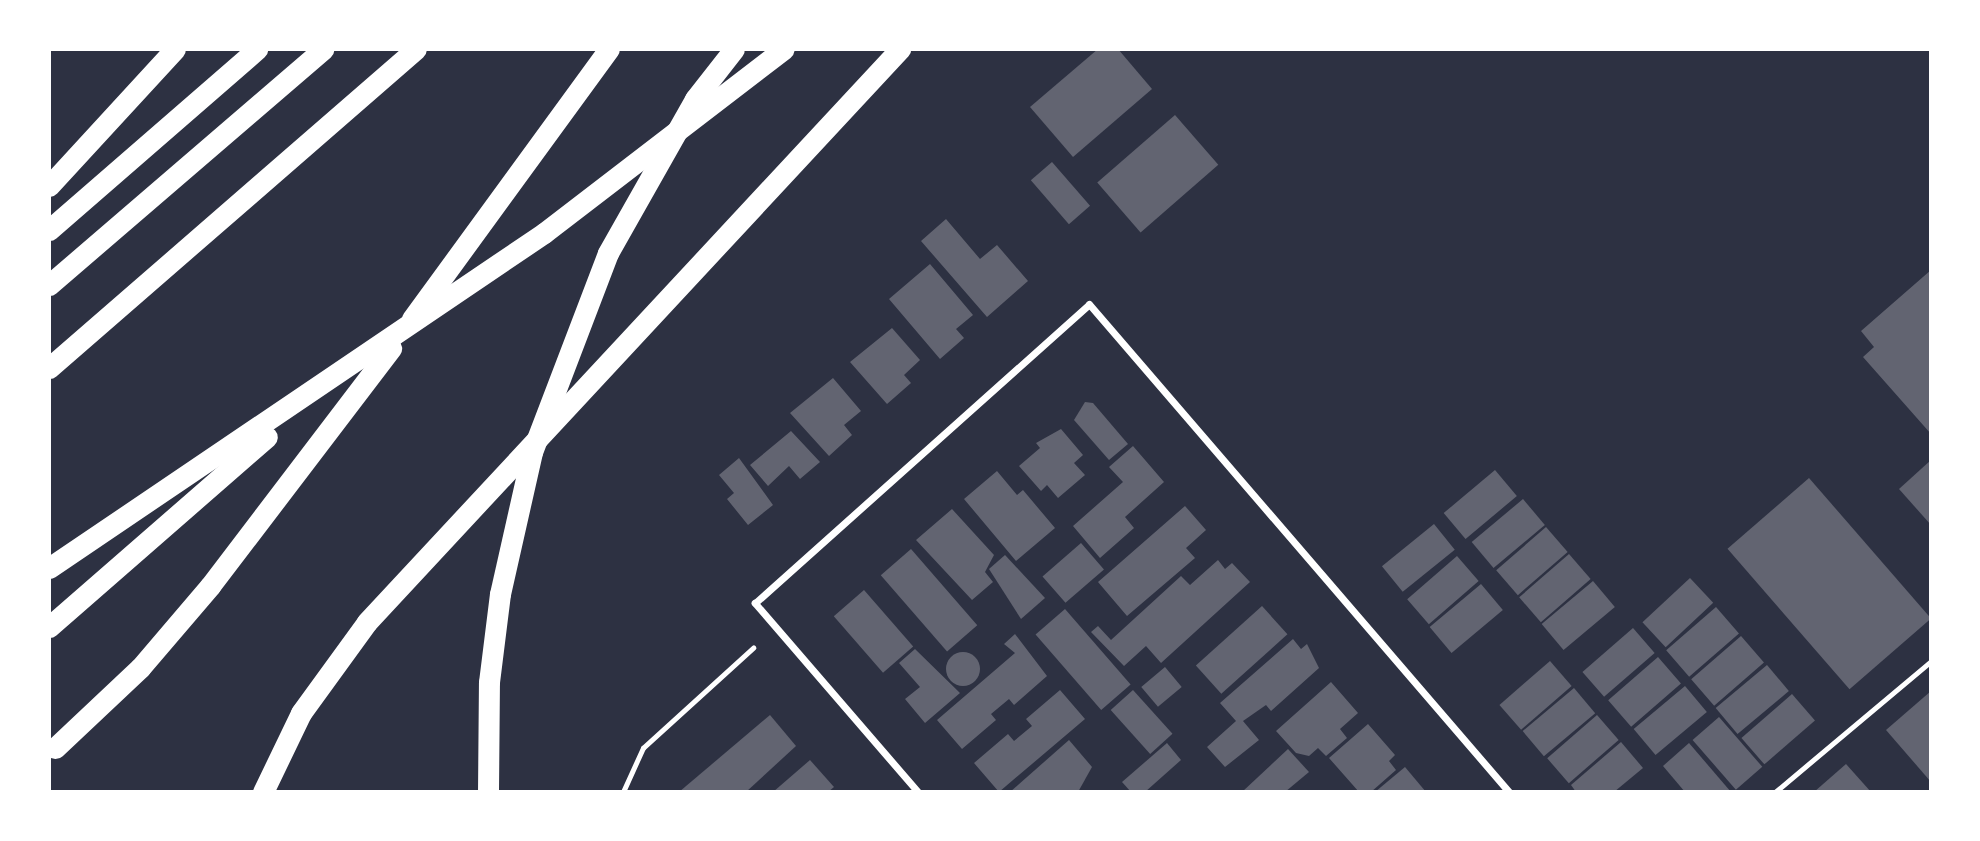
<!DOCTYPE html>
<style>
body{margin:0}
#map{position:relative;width:1980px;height:841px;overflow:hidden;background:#2d3142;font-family:Inter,sans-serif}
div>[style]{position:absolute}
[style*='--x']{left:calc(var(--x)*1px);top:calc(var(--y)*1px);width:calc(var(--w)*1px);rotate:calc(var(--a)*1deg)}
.building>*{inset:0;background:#626471;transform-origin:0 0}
.round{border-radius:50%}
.path>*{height:4.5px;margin:-2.25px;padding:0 2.25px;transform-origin:2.25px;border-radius:2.25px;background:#fff}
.service>*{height:5px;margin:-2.5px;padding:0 2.5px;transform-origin:2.5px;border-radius:2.5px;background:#fff}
.minor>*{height:7px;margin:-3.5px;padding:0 3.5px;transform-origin:3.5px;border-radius:3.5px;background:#fff}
.motorway>*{height:21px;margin:-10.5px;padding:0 10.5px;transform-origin:10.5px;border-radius:10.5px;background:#fff}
span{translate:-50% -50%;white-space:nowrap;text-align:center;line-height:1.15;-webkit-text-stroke:6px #fff;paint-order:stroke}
.frame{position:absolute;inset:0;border:51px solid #fff;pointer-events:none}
</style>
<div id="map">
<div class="building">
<div style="clip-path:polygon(1098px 49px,1118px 49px,1152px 89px,1073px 157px,1030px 107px)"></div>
<div style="left:1175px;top:115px;width:66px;height:103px;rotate:49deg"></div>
<div style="left:1052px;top:162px;width:58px;height:28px;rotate:49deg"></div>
<div style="clip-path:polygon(946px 219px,980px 259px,997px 245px,1028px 281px,987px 317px,921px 241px)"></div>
<div style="clip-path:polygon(930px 264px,973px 315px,956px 329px,964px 338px,940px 359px,889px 299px)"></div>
<div style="clip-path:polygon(1931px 270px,1931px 434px,1863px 357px,1874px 347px,1861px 331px)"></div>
<div style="clip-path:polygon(892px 328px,920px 360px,904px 375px,911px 383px,887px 404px,850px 362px)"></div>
<div style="clip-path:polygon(833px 378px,861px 411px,844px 425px,852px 435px,829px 456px,790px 413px)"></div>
<div style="clip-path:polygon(1085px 402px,1093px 403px,1128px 444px,1109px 460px,1074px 420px)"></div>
<div style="clip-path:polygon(1061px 429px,1083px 455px,1074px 463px,1085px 475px,1058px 498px,1047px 485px,1041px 491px,1019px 466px,1040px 448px,1036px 443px)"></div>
<div style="clip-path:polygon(791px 431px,820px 462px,800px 479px,789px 466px,768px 486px,750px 465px)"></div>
<div style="clip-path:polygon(1133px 446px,1164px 482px,1125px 517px,1134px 528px,1100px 558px,1073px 526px,1123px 482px,1109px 467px)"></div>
<div style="clip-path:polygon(739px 458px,773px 505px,748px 525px,727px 499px,734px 493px,719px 475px)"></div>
<div style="clip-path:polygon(1931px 460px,1931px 525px,1899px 489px)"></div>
<div style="left:1495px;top:470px;width:34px;height:67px;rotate:50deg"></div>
<div style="clip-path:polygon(997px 471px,1017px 495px,1023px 490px,1055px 528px,1016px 561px,964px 499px)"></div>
<div style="left:1809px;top:478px;width:186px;height:108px;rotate:49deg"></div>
<div style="left:1523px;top:499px;width:34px;height:67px;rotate:50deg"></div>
<div style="clip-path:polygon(1185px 506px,1206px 530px,1186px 548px,1195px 558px,1127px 616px,1098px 582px)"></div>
<div style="clip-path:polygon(952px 509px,994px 555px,985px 572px,993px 582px,972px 600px,916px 540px)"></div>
<div style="left:1434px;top:524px;width:33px;height:67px;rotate:51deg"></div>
<div style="left:1546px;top:527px;width:33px;height:66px;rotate:49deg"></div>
<div style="left:1081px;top:543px;width:35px;height:51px;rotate:49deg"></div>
<div style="left:911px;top:549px;width:101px;height:40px;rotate:49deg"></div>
<div style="left:1569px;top:554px;width:33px;height:66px;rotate:49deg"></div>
<div style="clip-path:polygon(1005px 555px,1045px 598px,1021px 619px,989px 569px)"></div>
<div style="left:1457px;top:556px;width:33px;height:66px;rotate:49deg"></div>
<div style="clip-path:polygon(1218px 560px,1225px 569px,1232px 563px,1250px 582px,1161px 663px,1146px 646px,1124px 666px,1091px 632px,1098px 626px,1111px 640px,1181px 576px,1190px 585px)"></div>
<div style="left:1690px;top:578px;width:34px;height:65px;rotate:47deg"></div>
<div style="left:1593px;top:581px;width:34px;height:67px;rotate:50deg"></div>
<div style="left:1481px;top:584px;width:34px;height:67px;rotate:50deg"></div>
<div style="left:864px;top:590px;width:75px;height:40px;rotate:49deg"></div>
<div style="left:1262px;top:606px;width:38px;height:89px;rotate:48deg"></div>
<div style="left:1716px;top:607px;width:35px;height:66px;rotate:49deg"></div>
<div style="left:1065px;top:609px;width:100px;height:39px;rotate:49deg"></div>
<div style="left:1633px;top:628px;width:33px;height:67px;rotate:49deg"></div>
<div style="clip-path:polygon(1015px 634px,1047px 676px,1014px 705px,1009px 699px,991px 714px,996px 720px,962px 749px,937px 720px,1015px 653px,1004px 644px)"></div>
<div style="left:1741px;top:636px;width:35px;height:66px;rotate:49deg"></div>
<div style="clip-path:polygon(1293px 639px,1301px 649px,1307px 644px,1319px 668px,1271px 711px,1266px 705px,1243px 721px,1259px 740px,1225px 767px,1207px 747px,1236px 721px,1220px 703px)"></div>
<div style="clip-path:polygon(915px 649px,960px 693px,925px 723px,905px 699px,920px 687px,899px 663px)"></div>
<div class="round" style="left:946px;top:652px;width:34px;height:34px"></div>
<div style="left:1658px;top:657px;width:35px;height:66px;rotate:49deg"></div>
<div style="left:1550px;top:661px;width:33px;height:67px;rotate:49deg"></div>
<div style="left:1767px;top:665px;width:34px;height:67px;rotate:50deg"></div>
<div style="left:1165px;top:667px;width:26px;height:31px;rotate:50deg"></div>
<div style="clip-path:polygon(1331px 682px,1358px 713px,1340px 729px,1347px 738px,1326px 756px,1318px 748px,1309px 756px,1296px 753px,1276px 731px)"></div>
<div style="left:1685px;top:686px;width:34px;height:67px;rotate:50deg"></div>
<div style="left:1574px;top:688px;width:33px;height:67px;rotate:50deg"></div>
<div style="clip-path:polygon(1060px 690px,1085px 719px,999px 792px,974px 763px,1008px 734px,1014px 741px,1032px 726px,1026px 719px)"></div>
<div style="left:1133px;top:690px;width:59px;height:30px;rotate:48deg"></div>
<div style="clip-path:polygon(1931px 691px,1931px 782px,1886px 730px)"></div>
<div style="left:1792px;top:694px;width:35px;height:67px;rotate:49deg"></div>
<div style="clip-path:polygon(770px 715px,796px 746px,746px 792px,679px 792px)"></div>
<div style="left:1597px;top:715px;width:33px;height:66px;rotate:49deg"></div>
<div style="left:1719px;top:717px;width:66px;height:35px;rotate:49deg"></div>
<div style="clip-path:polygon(1368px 724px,1395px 755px,1389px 761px,1396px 770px,1371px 792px,1359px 792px,1329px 758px)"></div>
<div style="clip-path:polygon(1069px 740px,1092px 767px,1078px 792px,1010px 792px)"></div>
<div style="clip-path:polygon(1621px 742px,1643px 768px,1614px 792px,1576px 792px,1571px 785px)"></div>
<div style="clip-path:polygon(1167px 743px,1181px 760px,1145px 792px,1131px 792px,1122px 782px)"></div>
<div style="clip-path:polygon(1689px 743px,1731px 792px,1685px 792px,1663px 766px)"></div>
<div style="clip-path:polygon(1288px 749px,1309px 772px,1285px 792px,1242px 792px)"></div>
<div style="clip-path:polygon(810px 760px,834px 787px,828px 792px,773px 792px)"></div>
<div style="clip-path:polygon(1846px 764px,1871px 792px,1814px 792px)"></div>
<div style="clip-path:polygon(1405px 767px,1426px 792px,1375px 792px)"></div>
</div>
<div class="path">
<div style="--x:623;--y:792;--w:48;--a:-65.6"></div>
<div style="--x:643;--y:748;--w:149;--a:-42.3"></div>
</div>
<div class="service">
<div style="--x:1775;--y:792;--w:204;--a:-40"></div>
</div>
<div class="minor">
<div style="--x:918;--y:792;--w:250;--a:-130.8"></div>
<div style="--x:755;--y:603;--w:448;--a:-41.8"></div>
<div style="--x:1089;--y:304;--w:644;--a:49.28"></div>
</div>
<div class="motorway">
<div style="--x:49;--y:186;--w:186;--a:-47.4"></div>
<div style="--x:49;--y:230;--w:276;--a:-41"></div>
<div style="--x:49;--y:285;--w:362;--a:-40.7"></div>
<div style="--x:412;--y:319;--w:334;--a:-53.9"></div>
<div style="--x:49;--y:368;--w:486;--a:-41"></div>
<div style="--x:49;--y:568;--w:598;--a:-34.09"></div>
<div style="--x:544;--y:233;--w:302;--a:-37.5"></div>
<div style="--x:49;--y:627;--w:289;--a:-41.1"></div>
<div style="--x:55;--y:748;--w:117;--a:-43.3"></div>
<div style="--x:140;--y:668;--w:108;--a:-49.5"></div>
<div style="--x:210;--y:586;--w:299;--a:-52.7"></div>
<div style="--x:263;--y:792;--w:88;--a:-64.3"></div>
<div style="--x:301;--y:713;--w:112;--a:-54"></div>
<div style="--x:367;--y:622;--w:783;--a:-47.07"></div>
<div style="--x:488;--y:792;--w:110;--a:-89.5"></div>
<div style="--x:489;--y:682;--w:89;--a:-82.9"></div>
<div style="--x:500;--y:594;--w:146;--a:-77.3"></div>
<div style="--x:532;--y:452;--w:213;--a:-69.1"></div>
<div style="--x:608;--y:253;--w:177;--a:-60.5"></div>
<div style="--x:695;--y:99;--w:63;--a:-52"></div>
</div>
<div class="frame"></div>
</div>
